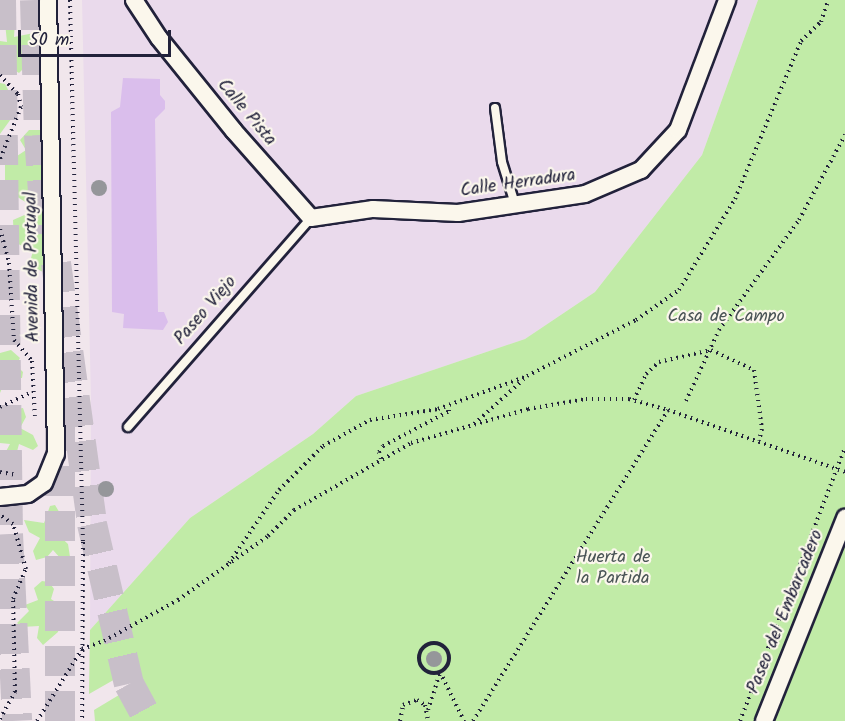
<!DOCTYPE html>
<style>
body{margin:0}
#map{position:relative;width:845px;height:721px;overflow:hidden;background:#f1e6ec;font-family:Kalam,sans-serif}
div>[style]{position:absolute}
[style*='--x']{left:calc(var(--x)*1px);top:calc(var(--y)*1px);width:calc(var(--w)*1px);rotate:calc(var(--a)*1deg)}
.built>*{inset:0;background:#eadaec}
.green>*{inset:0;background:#c1eba7}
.building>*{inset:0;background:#dabeec}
.motorway-tunnel>*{height:30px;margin-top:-15px;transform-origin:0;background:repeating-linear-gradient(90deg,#c8bfc9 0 30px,transparent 0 45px)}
.path>*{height:4px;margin-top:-2px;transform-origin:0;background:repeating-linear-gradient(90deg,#22223b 0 1.5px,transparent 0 6px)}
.path>.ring{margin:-2px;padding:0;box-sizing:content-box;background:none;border:4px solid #22223b;border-radius:50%}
.roads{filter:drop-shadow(2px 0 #22223b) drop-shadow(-2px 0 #22223b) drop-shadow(0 2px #22223b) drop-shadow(0 -2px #22223b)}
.service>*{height:8px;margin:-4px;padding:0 4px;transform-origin:4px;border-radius:4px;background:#fbf7ec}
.minor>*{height:16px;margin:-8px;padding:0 8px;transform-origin:8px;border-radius:8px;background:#fbf7ec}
.trees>*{width:16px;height:16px;margin:-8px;border-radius:50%;background:#95969a}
span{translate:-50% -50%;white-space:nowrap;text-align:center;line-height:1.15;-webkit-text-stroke:4.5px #fbf7ec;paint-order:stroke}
.street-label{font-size:18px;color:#22223b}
.park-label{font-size:18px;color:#4a5456}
.scale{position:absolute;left:18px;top:30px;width:153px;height:27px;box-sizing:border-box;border:3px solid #22223b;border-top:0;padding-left:8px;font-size:18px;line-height:21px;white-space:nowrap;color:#22223b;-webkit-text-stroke:4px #fbf7ec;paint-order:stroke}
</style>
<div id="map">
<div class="built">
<div style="clip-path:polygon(82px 0,758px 0,702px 155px,595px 292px,525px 339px,356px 396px,313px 434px,190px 518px,90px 630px,91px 400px)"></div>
</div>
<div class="green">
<div style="clip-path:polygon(758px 0,845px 0,845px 721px,95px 721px,94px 710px,139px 683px,131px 670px,89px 694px,90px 630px,190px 518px,313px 434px,356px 396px,525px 339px,595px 292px,702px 155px)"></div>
<div style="clip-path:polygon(10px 17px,15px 22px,14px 37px,34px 33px,27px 46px,34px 56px,23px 56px,23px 69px,19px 73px,11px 68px,15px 53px,0 53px,0 41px,7px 42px,5px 23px)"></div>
<div style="clip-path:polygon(0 83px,5px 84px,16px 105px,16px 112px,0 134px)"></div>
<div style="clip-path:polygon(29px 130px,41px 130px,43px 272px,29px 265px,33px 251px,14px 242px,13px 220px,29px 213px,30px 205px,5px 189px,5px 164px,26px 150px,20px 140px)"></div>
<div style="clip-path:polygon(11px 350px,20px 358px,16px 365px,23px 372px,22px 378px,6px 378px,0 393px,0 353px)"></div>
<div style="clip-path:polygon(23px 408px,26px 417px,20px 428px,33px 435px,38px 446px,33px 450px,19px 444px,15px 459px,7px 463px,4px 455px,10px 444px,0 443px,0 429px,4px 428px,0 416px,11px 419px,16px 409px)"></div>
<div style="clip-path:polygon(55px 505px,64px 520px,56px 533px,68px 544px,70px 557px,61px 559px,53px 550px,47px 557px,36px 560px,33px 551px,40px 538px,29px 532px,24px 520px,44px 523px,50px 506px)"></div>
<div style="clip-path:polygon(42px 581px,49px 582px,54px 589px,51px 599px,63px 607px,58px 632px,43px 645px,37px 638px,39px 626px,22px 627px,17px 623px,29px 611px,25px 605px,38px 600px,34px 588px)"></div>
</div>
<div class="building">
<div style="clip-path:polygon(123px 78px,160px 79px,160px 95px,165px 101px,165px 109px,155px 119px,158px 312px,164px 312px,168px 322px,163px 330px,123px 328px,124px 314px,112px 312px,111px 112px,120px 107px)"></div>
</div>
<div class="motorway-tunnel">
<div style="--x:1;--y:0;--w:534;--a:89.25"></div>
<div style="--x:8;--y:534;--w:187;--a:87.2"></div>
<div style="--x:35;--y:0;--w:135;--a:88.3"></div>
<div style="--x:39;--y:135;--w:99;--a:86"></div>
<div style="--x:56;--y:263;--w:263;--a:82.1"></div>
<div style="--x:92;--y:524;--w:164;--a:77"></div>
<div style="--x:129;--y:684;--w:42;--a:61.6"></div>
<div style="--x:60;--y:721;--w:296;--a:-90"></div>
</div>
<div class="path">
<div style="--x:70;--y:0;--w:542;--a:88.63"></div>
<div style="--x:83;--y:542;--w:179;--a:90.3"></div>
<div style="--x:0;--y:75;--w:26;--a:47"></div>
<div style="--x:18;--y:94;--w:13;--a:77"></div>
<div style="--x:21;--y:107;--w:56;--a:112"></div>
<div style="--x:0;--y:229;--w:35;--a:75"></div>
<div style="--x:9;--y:263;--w:77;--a:86.3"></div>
<div style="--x:14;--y:340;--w:28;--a:49"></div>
<div style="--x:32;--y:361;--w:55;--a:86.9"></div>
<div style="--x:634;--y:400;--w:29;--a:-65"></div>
<div style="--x:646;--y:374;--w:18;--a:-43"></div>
<div style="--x:659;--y:362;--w:53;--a:-13"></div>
<div style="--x:711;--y:350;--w:47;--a:24.9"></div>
<div style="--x:754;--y:370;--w:60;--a:82.3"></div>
<div style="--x:762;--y:429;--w:12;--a:104"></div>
<div style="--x:686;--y:401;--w:78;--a:-65.1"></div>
<div style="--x:719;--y:330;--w:136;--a:-54"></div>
<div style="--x:799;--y:220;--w:97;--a:-61.6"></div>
<div style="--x:0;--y:407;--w:35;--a:-25"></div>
<div style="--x:474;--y:424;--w:67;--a:-42"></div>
<div style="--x:381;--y:459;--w:7;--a:-106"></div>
<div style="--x:379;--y:452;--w:7;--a:-56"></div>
<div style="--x:383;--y:446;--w:75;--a:-27.9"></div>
<div style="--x:449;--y:411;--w:5;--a:-90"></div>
<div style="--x:0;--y:472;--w:17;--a:10"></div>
<div style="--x:229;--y:563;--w:88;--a:-55.6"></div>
<div style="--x:279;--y:490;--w:62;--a:-45"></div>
<div style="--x:323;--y:446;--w:54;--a:-29"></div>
<div style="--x:370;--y:420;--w:69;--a:-9.2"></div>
<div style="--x:438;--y:409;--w:95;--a:-20.3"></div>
<div style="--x:527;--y:376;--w:123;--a:-27.2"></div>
<div style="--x:636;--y:320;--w:52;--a:-34.9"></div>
<div style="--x:679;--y:290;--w:107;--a:-58.4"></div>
<div style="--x:735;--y:199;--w:171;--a:-67.3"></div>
<div style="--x:801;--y:41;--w:28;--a:-44"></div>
<div style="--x:821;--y:22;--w:23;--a:-72"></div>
<div class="ring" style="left:419px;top:643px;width:26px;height:26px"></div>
<div style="--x:428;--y:710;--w:40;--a:-72"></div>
<div style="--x:440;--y:672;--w:55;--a:63.9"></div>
<div style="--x:0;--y:719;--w:31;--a:-61"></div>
<div style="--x:15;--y:692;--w:93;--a:-91.2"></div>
<div style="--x:13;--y:599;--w:33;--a:-67"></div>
<div style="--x:26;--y:569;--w:47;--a:-106.1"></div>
<div style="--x:13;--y:524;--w:16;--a:-145"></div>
<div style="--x:37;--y:721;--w:85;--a:-58"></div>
<div style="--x:82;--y:649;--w:23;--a:-20"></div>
<div style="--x:104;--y:641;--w:85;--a:-29"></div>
<div style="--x:178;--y:600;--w:110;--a:-35.4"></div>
<div style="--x:268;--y:536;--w:37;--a:-45"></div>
<div style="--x:294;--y:510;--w:135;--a:-29.8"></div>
<div style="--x:411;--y:443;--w:122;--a:-16.2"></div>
<div style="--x:528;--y:409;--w:59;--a:-9.8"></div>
<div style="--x:586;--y:399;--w:43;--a:0"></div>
<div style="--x:629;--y:399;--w:41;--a:15.8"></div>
<div style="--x:400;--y:721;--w:16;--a:-79"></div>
<div style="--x:403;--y:705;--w:15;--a:-20"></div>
<div style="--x:417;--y:700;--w:9;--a:32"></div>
<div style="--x:425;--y:705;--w:16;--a:79"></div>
<div style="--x:473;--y:721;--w:367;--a:-57.9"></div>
<div style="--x:668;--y:410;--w:188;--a:19.3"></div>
<div style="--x:740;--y:721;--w:292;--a:-69"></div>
</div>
<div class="roads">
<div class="service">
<div style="--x:495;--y:108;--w:54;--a:82.6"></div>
<div style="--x:502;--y:162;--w:44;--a:72.8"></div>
<div style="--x:128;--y:427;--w:278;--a:-48.8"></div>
</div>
<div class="minor">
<div style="--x:134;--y:0;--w:45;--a:56.7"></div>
<div style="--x:159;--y:38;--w:119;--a:51.1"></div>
<div style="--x:234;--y:131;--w:116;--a:48.5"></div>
<div style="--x:311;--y:218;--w:63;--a:-8.3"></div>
<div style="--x:373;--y:209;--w:85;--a:2.7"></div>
<div style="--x:458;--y:213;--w:128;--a:-8.5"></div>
<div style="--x:585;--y:194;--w:61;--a:-23.2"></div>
<div style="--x:641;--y:170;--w:54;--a:-47.2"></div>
<div style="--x:678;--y:130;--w:139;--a:-69.3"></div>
<div style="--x:0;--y:497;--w:28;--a:-6"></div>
<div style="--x:28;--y:494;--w:19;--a:-35"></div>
<div style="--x:44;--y:483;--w:31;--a:-68"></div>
<div style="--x:56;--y:454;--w:454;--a:-91"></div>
<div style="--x:764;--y:721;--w:219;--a:-68.2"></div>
</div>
</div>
<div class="trees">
<div style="left:99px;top:188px"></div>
<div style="left:106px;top:489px"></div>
<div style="left:434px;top:659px"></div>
</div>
<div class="street-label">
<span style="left:246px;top:113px;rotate:50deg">Calle Pista</span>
<span style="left:518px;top:184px;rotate:-8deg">Calle Herradura</span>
<span style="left:33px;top:267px;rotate:-91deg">Avenida de Portugal</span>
<span style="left:206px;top:311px;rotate:-49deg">Paseo Viejo</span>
<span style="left:786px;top:612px;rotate:-68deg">Paseo del Embarcadero</span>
</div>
<div class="park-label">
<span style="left:726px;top:317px">Casa de Campo</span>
<span style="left:613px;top:569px">Huerta de<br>la Partida</span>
</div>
<div class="scale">50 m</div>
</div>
